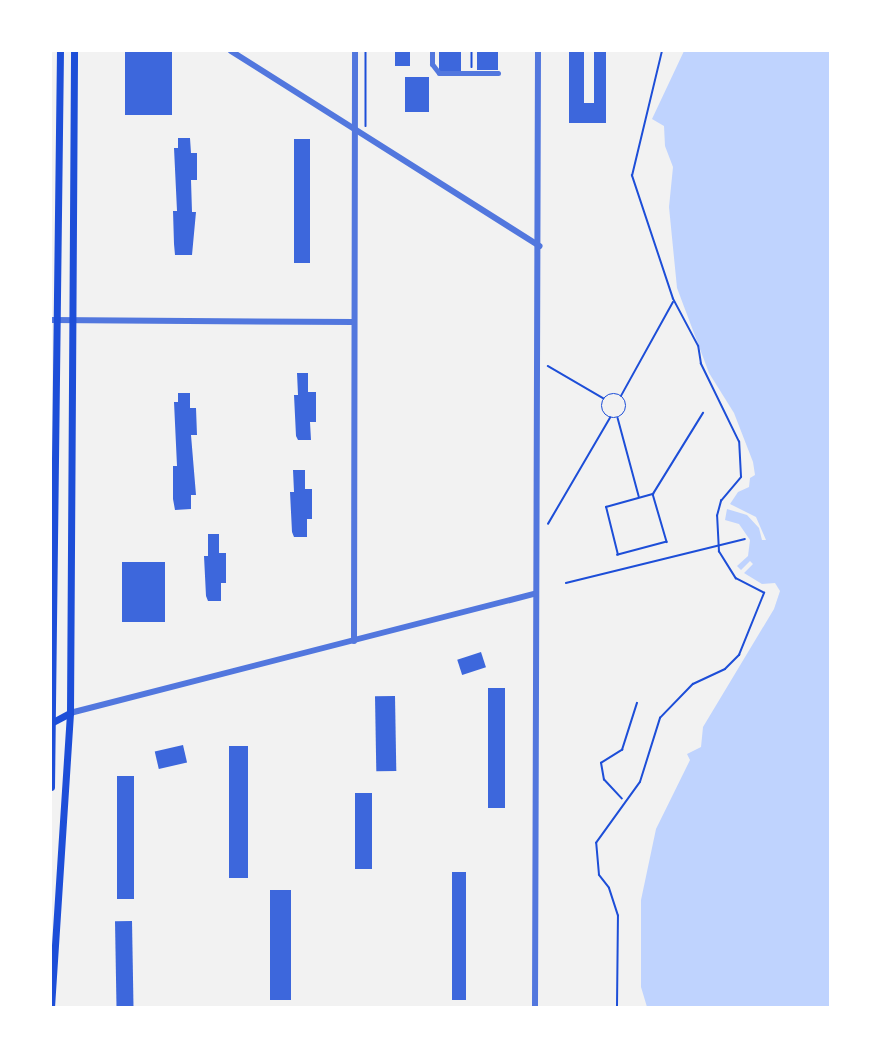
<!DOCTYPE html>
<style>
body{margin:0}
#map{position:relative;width:881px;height:1058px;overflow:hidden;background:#f2f2f2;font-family:Merriweather,serif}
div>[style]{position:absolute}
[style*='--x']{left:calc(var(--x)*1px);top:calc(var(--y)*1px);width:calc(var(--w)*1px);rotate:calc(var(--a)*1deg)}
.water>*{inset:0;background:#bfd3fe}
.building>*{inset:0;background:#3d67dc;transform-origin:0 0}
.path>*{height:1.5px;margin:-0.75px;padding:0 0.75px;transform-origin:0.75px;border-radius:0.75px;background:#1d4ed8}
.path>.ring{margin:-0.75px;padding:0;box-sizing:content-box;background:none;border:1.5px solid #1d4ed8;border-radius:50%}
.minor>*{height:5px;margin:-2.5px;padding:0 2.5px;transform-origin:2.5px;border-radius:2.5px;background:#5277de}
.tertiary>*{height:6px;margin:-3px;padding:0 3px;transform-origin:3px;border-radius:3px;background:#5277de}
.secondary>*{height:7px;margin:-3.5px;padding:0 3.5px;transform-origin:3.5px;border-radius:3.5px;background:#1d4ed8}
span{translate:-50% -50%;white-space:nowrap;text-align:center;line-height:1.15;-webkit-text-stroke:6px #fff;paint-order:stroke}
.frame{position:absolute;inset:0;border:52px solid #fff;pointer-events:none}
</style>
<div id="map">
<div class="water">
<div style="clip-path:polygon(684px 51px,830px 51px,830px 1007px,647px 1007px,641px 987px,641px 900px,656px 829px,690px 760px,687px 754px,701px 747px,703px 727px,774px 609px,780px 591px,775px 583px,762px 584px,744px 573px,753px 564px,750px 561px,741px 570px,737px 566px,748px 556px,750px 540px,739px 524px,725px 520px,727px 509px,747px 515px,759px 528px,762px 540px,766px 540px,756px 517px,730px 504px,738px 492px,749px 487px,750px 478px,755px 475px,753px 462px,734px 413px,709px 373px,677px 288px,669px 207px,673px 167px,665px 146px,664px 126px,652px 119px)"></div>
</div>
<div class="building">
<div style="left:125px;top:51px;width:47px;height:64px"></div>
<div style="left:395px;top:51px;width:15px;height:15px"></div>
<div style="left:439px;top:51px;width:22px;height:20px"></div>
<div style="left:477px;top:51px;width:21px;height:19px"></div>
<div style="clip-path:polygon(569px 51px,584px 51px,584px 103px,594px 103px,594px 51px,606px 51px,606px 123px,569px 123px)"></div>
<div style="left:405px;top:77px;width:24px;height:35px"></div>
<div style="clip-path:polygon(178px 138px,190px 138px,191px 153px,197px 153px,197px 180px,191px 180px,192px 212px,196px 212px,192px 255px,175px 255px,174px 244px,173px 211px,177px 211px,174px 148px,178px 148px)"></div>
<div style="left:294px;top:139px;width:16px;height:124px"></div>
<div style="clip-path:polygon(297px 373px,308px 373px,308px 392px,316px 392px,316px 422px,310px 422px,311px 440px,298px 440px,296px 436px,294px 395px,298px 395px)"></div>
<div style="clip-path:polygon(178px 393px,190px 393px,190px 408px,196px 408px,197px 435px,191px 435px,196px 495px,191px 495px,191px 509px,175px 510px,173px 499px,173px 466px,177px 466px,174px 402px,178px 402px)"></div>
<div style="clip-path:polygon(293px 470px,305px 470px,305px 489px,312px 489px,312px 519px,307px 519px,307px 537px,294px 537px,292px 532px,290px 492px,294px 492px)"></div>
<div style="clip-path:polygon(208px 534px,219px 534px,219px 553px,226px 553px,226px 583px,221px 583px,221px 601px,208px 601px,206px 596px,204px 556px,208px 556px)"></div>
<div style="left:122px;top:562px;width:43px;height:60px"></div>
<div style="left:481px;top:652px;width:16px;height:25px;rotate:72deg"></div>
<div style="left:488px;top:688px;width:17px;height:120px"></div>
<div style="left:395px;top:696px;width:75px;height:20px;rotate:89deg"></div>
<div style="left:183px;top:745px;width:18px;height:29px;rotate:77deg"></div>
<div style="left:229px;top:746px;width:19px;height:132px"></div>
<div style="left:117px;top:776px;width:17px;height:123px"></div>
<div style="left:355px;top:793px;width:17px;height:76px"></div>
<div style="left:452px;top:872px;width:14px;height:128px"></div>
<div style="left:270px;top:890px;width:21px;height:110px"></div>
<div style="left:132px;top:921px;width:86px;height:17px;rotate:89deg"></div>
</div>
<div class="path">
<div style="--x:366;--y:51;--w:75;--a:90"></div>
<div style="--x:472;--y:51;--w:16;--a:90"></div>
<div style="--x:548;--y:366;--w:64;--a:30.2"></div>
<div class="ring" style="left:602px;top:394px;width:22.5px;height:22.5px"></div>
<div style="--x:621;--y:396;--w:107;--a:-61"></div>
<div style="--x:618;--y:418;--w:81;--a:74.9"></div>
<div style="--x:653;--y:494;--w:50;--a:73.7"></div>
<div style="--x:667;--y:542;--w:51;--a:165.1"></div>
<div style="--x:618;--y:555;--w:49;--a:-104"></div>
<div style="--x:606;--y:507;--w:49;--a:-15.5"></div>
<div style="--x:653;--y:494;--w:95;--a:-58.3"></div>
<div style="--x:548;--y:524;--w:123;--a:-59.7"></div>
<div style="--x:566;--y:583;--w:184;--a:-13.8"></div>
<div style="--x:622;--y:799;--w:26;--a:-133"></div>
<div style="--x:604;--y:780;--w:17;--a:-100"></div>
<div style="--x:601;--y:763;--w:25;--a:-32"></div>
<div style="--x:622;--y:750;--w:49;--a:-72.3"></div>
<div style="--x:617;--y:1007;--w:91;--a:-89.4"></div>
<div style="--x:618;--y:916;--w:29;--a:-108"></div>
<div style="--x:609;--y:888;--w:16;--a:-128"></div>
<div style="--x:599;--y:875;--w:32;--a:-95"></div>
<div style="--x:596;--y:843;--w:75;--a:-54.2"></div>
<div style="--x:640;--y:782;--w:67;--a:-72.6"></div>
<div style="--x:660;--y:718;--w:47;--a:-45.9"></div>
<div style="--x:693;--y:684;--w:35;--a:-25"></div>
<div style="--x:725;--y:669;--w:20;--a:-45"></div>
<div style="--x:739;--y:655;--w:67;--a:-68"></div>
<div style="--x:764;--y:593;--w:31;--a:-153"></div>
<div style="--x:736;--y:579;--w:32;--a:-122"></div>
<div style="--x:719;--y:552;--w:36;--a:-93"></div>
<div style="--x:717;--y:516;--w:16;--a:-75"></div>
<div style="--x:721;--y:501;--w:31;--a:-50"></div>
<div style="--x:741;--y:477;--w:35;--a:-93"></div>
<div style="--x:739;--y:442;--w:87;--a:-116"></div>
<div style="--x:701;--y:364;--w:18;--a:-99"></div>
<div style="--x:698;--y:346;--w:53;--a:-118"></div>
<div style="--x:673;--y:299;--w:130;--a:-108.4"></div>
<div style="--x:632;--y:176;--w:129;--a:-76.5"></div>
</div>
<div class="minor">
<div style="--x:432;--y:51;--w:13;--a:90"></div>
<div style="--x:432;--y:64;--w:11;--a:52"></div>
<div style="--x:439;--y:73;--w:59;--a:0"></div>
</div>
<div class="tertiary">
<div style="--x:231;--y:51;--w:365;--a:32.3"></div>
<div style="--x:51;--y:320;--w:303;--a:0.4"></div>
<div style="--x:354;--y:641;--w:590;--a:-89.9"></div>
<div style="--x:70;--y:713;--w:480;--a:-14.4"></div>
<div style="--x:535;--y:1007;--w:956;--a:-89.82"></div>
</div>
<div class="secondary">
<div style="--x:51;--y:723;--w:21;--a:-28"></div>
<div style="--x:51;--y:787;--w:736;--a:-89.3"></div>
<div style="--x:51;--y:1007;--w:295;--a:-86.3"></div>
<div style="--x:70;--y:713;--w:662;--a:-89.65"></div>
</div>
<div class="frame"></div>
</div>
